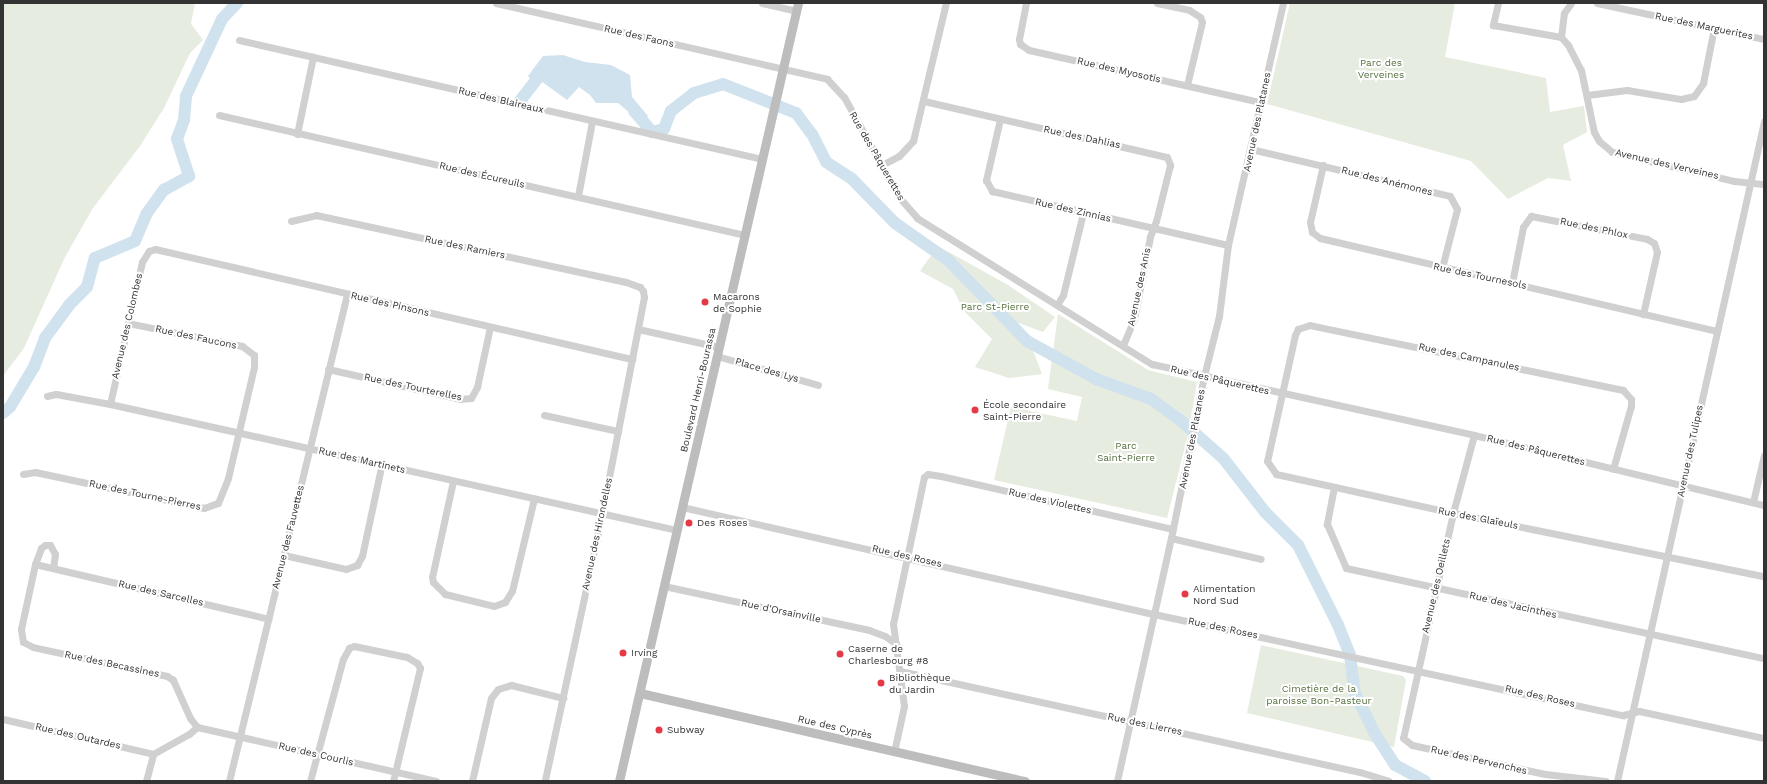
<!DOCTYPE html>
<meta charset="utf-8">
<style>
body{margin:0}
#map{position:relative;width:1767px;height:784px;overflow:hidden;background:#fff;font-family:"Work Sans",sans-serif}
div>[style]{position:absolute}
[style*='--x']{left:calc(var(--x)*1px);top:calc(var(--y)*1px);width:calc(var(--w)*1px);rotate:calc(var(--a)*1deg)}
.green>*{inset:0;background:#e6ecdf}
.water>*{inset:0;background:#cfe2ee}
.river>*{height:12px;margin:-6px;padding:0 6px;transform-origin:6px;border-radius:6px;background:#cfe2ee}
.street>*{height:7px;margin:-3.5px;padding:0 3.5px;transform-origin:3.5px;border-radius:3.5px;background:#d0d0d0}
.secondary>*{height:9px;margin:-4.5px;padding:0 4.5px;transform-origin:4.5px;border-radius:4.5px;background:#bdbdbd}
.dots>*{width:11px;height:11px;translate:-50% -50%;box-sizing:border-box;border:2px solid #fff;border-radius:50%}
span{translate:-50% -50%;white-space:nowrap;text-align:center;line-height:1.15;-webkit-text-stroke:4px #fff;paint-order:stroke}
.street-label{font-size:10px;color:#333}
.park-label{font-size:10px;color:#56703f}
.poi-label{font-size:10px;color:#333}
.left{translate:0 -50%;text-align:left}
.frame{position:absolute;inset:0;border:4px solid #333;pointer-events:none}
</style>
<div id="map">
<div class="green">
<div style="clip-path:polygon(3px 3px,195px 3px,191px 24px,203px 40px,190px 53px,164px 108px,140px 146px,93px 208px,65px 257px,24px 348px,3px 376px)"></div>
<div style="clip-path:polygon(1290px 3px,1455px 3px,1445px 57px,1546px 78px,1550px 112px,1584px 106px,1587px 132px,1563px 145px,1571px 181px,1548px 178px,1508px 199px,1471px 161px,1267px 104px)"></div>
<div style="clip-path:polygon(938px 246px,1008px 285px,1055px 317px,1043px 332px,1016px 322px,1029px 340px,1042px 374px,1009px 378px,975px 367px,992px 339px,964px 311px,953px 289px,920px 271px)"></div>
<div style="clip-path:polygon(1058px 314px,1148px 370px,1197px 382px,1188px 435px,1167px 518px,994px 480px,1011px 407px,1077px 421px,1082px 397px,1048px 389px)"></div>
<div style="clip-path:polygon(1261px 645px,1403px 676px,1406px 680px,1394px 747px,1247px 713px)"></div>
</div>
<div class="water">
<div style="clip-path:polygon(563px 55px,585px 62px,611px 65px,630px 75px,632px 97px,648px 116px,643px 124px,618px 103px,596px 103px,590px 95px,579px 87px,567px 100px,541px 81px,531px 80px,528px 76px,543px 56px)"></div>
</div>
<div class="river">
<div style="--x:519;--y:102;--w:34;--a:-52"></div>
<div style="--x:540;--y:75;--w:8;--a:-7"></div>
<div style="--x:634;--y:111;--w:28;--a:49"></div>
<div style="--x:652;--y:132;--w:12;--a:-14"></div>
<div style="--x:664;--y:129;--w:19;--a:-69"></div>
<div style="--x:671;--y:111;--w:29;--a:-38"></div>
<div style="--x:694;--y:93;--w:30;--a:-17"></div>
<div style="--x:723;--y:84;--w:79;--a:21.7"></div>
<div style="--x:796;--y:113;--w:26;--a:53"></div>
<div style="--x:812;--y:134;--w:31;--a:63"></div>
<div style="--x:826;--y:162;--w:31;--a:33"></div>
<div style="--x:852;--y:179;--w:62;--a:45.7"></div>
<div style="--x:895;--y:223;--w:66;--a:35.1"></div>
<div style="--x:949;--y:261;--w:112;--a:45.7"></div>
<div style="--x:1027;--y:341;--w:79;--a:28.8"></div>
<div style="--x:1096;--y:379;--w:59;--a:20"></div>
<div style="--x:1151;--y:399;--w:34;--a:36"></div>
<div style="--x:1179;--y:419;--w:59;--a:41.6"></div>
<div style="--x:1223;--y:458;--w:68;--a:52.1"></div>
<div style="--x:1265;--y:512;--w:47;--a:45"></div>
<div style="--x:1298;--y:545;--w:89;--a:63.4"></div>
<div style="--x:1338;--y:625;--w:32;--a:68"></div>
<div style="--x:1350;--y:655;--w:38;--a:83"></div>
<div style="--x:1355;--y:693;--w:46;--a:64"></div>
<div style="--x:1375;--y:734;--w:37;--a:57"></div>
<div style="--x:1395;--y:765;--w:34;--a:28"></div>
<div style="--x:3;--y:413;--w:9;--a:-41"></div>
<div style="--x:10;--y:407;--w:47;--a:-59"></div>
<div style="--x:34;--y:367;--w:31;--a:-69"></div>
<div style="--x:45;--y:338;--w:42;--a:-53.7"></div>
<div style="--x:70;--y:304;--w:24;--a:-45"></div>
<div style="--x:87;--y:287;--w:30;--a:-75"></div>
<div style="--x:95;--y:258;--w:43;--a:-23"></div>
<div style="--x:135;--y:241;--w:30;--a:-67"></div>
<div style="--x:147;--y:213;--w:29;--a:-54"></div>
<div style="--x:164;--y:190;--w:29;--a:-29"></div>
<div style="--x:189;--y:176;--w:39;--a:-108"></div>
<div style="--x:177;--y:139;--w:20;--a:-70"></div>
<div style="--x:184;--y:120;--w:24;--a:-85"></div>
<div style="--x:186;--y:96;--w:85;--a:-64.9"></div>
<div style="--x:222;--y:19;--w:22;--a:-47"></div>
</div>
<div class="street">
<div style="--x:496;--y:3;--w:340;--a:12.9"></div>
<div style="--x:827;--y:79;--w:25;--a:47"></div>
<div style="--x:844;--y:97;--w:114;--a:61.2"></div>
<div style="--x:899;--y:197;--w:28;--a:49"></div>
<div style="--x:917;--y:218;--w:277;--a:31.9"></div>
<div style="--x:1152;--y:364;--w:330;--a:12.4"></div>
<div style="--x:1474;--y:435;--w:298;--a:13.6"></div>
<div style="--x:762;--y:3;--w:35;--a:13"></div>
<div style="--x:1026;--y:3;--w:37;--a:101"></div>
<div style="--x:1019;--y:39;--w:5;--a:79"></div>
<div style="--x:1020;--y:44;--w:11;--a:34"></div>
<div style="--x:1029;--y:50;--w:237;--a:12.7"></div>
<div style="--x:1157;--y:3;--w:33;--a:12"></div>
<div style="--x:1189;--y:10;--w:13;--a:32"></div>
<div style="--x:1200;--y:17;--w:5;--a:68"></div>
<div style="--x:1202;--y:22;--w:65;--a:103.4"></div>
<div style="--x:1498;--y:3;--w:23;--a:103"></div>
<div style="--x:1493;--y:25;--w:69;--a:10"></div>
<div style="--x:1561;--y:37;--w:11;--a:49"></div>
<div style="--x:1568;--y:45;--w:28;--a:63"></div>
<div style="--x:1581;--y:70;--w:63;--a:78.2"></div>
<div style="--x:1594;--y:132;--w:10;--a:61"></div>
<div style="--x:1599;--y:141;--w:17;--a:40"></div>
<div style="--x:1612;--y:152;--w:125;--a:13.4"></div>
<div style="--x:1734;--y:181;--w:30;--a:6"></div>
<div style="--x:1597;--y:3;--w:171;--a:12.2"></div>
<div style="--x:1561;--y:37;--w:24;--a:-83"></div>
<div style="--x:1564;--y:13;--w:12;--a:-55"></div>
<div style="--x:239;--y:40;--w:536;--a:12.82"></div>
<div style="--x:1587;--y:95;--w:40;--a:-7.1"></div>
<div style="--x:1627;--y:90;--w:55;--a:9.5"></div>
<div style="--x:1681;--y:99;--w:13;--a:-13"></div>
<div style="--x:1694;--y:96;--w:16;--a:-55"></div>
<div style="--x:1703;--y:83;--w:56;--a:-78.7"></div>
<div style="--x:924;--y:101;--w:249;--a:13"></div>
<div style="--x:1167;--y:157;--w:9;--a:69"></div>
<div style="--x:1170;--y:165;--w:58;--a:104"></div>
<div style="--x:1156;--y:221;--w:17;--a:111"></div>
<div style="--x:1150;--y:237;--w:84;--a:101"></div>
<div style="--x:1134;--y:319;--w:28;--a:113"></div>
<div style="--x:219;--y:115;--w:540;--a:12.85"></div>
<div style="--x:1000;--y:119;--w:63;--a:102.9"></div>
<div style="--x:986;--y:180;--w:13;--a:61"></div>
<div style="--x:992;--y:191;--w:242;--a:12.9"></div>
<div style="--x:297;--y:134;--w:79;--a:-78.3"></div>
<div style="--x:1251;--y:149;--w:204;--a:13.3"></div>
<div style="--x:1450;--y:196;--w:15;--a:62"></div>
<div style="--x:1457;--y:209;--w:61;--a:104.3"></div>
<div style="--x:1323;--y:165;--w:58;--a:102.8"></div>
<div style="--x:1310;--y:222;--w:10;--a:79"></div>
<div style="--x:1312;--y:232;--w:10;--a:37"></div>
<div style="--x:1320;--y:238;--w:407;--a:13.2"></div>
<div style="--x:880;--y:166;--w:21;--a:-28"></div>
<div style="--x:899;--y:156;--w:21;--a:-47"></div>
<div style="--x:913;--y:141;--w:142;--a:-76.6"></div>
<div style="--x:578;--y:196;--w:76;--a:-79.4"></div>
<div style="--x:291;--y:221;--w:26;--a:-13"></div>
<div style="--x:316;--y:215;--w:317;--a:12.2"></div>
<div style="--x:626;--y:282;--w:15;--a:20"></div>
<div style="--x:640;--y:287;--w:5;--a:53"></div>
<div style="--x:643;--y:291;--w:6;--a:81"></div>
<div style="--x:644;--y:297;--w:221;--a:101"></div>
<div style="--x:602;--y:514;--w:273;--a:102.1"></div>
<div style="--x:1512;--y:283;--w:57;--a:-78.9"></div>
<div style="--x:1523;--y:227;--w:14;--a:-54"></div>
<div style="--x:1531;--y:216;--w:118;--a:11.2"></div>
<div style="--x:1647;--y:239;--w:8;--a:30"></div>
<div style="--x:1654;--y:243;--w:9;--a:72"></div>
<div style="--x:1657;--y:252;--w:64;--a:102.7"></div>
<div style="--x:1057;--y:305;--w:12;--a:-59"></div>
<div style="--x:1063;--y:295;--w:84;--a:-76.3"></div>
<div style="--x:638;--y:329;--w:83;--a:12.5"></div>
<div style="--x:717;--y:356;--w:105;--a:16"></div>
<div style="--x:328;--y:369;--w:135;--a:12.8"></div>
<div style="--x:460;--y:399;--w:11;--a:-5"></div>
<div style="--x:471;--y:398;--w:13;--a:-61"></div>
<div style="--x:477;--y:387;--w:61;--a:-77.8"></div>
<div style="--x:47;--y:396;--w:9;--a:-13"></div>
<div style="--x:56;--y:394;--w:55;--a:10.5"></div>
<div style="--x:110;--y:404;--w:581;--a:12.53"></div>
<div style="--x:110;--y:404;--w:146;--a:-77.3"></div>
<div style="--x:142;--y:262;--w:13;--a:-58"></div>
<div style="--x:149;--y:251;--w:6;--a:-18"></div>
<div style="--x:155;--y:249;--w:490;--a:13"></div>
<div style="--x:544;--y:415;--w:76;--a:12.2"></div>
<div style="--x:1474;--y:435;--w:81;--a:105.1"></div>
<div style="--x:1453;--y:513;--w:230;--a:102.5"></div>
<div style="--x:1403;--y:738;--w:11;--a:38"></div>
<div style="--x:1412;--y:745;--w:136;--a:12.3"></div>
<div style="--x:1545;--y:774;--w:61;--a:6.5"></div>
<div style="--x:1613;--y:469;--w:66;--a:-74.1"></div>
<div style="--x:1631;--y:406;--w:7;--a:-90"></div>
<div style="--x:1631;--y:399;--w:12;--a:-132"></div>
<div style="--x:1623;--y:390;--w:320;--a:-168.3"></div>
<div style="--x:1310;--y:325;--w:13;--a:162"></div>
<div style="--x:1298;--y:329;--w:7;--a:117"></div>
<div style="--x:1295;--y:335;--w:129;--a:102.5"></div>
<div style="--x:1267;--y:461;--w:16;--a:55"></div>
<div style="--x:1276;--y:474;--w:181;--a:12.4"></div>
<div style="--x:1453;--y:513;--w:317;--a:11.5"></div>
<div style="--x:23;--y:474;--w:12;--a:-9"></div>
<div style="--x:35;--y:472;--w:173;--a:12"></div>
<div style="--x:204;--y:508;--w:15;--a:-20"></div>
<div style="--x:218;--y:503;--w:27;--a:-68"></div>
<div style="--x:228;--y:478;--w:114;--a:-76.8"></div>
<div style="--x:254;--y:367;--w:12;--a:-90"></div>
<div style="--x:254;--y:355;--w:15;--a:-143"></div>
<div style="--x:242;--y:346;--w:116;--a:-168.6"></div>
<div style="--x:453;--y:481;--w:98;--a:102.3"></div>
<div style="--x:432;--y:577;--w:5;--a:79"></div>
<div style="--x:433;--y:582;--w:17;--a:45"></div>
<div style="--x:445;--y:594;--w:50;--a:13.8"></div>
<div style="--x:494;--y:606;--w:12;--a:-20"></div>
<div style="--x:505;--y:602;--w:13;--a:-58"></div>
<div style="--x:512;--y:591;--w:95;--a:-76.6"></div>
<div style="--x:1334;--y:487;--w:38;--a:101"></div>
<div style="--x:1327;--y:524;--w:48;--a:66.6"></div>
<div style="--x:1346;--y:568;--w:428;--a:12.2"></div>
<div style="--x:1753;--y:502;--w:48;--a:-76.8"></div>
<div style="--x:682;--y:507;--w:484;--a:12.8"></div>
<div style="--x:1154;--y:614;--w:480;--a:12.2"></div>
<div style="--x:1623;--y:715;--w:16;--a:-14"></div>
<div style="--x:1639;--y:711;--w:128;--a:12.2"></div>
<div style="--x:1171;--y:538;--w:92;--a:13.1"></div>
<div style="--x:284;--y:555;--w:64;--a:12.7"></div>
<div style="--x:346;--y:569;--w:12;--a:-20"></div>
<div style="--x:357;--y:565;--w:10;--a:-61"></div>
<div style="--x:362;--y:556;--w:95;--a:-77.9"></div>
<div style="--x:35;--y:564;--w:17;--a:-69"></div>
<div style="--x:41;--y:548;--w:5;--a:-37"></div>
<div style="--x:45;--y:545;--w:5;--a:0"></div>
<div style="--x:50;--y:545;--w:10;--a:61"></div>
<div style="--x:55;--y:554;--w:14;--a:98"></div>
<div style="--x:664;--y:586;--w:210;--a:12.1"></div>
<div style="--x:869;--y:630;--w:17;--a:21"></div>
<div style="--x:885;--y:636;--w:14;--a:36"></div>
<div style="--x:900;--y:671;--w:471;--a:12.4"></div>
<div style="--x:1360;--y:772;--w:30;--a:17"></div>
<div style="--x:3;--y:719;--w:154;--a:13.1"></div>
<div style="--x:197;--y:727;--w:11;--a:-128"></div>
<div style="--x:190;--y:718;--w:42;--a:-114.1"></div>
<div style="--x:173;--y:680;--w:7;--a:-146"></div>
<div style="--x:167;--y:676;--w:137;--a:-167.8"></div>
<div style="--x:33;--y:647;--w:11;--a:-153"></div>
<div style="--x:23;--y:642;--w:13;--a:-99"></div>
<div style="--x:21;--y:629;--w:66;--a:-77.8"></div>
<div style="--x:35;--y:564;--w:240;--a:13.2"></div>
<div style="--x:197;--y:727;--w:245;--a:12.7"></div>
<div style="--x:894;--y:752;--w:47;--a:-77.7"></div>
<div style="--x:904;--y:706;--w:83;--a:-97.6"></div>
<div style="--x:893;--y:624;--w:150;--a:-78.1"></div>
<div style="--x:924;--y:477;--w:5;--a:-37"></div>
<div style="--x:928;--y:474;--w:13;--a:9"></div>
<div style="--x:941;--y:476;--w:238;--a:12.9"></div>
<div style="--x:146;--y:781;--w:28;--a:-75"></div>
<div style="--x:153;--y:754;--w:41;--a:-29.1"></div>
<div style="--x:189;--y:734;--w:11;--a:-41"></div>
<div style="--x:229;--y:781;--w:501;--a:-76.38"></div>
<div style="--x:310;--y:781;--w:126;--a:-74.9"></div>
<div style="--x:343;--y:659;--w:13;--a:-61"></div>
<div style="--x:349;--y:648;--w:5;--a:-22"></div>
<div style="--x:354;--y:646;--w:54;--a:11.7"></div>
<div style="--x:407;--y:657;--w:12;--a:31"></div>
<div style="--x:417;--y:663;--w:6;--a:59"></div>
<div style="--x:420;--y:668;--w:116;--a:103.4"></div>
<div style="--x:472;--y:781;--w:85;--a:-77.1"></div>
<div style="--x:491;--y:698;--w:11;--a:-52"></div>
<div style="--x:498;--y:689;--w:14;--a:-17"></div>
<div style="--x:511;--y:685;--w:54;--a:14"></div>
<div style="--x:1117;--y:781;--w:249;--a:-77.5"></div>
<div style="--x:1171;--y:538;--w:165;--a:-78.5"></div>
<div style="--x:1204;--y:376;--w:62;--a:-76"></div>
<div style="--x:1219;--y:316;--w:72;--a:-82.8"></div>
<div style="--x:1228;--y:245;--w:248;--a:-77.2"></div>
<div style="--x:1617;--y:781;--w:676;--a:-77.44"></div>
</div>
<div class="secondary">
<div style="--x:640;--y:693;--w:395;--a:12.9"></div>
<div style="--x:619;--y:781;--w:798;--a:-77.04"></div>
</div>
<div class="dots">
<div style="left:705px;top:302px;background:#e63946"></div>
<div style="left:975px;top:410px;background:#e63946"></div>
<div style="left:689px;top:523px;background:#e63946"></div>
<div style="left:1185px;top:594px;background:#e63946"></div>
<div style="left:623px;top:653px;background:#e63946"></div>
<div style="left:840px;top:654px;background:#e63946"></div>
<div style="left:881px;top:683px;background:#e63946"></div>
<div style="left:659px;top:730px;background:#e63946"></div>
</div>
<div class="street-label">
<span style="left:1704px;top:26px;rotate:12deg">Rue des Marguerites</span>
<span style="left:639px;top:36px;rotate:13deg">Rue des Faons</span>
<span style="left:1119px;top:70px;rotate:13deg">Rue des Myosotis</span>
<span style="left:501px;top:100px;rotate:13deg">Rue des Blaireaux</span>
<span style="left:1257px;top:122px;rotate:-78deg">Avenue des Platanes</span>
<span style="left:1082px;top:137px;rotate:12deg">Rue des Dahlias</span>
<span style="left:877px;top:156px;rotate:60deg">Rue des Pâquerettes</span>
<span style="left:1667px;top:164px;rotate:13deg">Avenue des Verveines</span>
<span style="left:482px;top:175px;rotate:13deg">Rue des Écureuils</span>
<span style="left:1387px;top:181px;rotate:14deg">Rue des Anémones</span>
<span style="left:1073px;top:210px;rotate:13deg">Rue des Zinnias</span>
<span style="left:1594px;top:228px;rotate:12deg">Rue des Phlox</span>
<span style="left:465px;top:247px;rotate:12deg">Rue des Ramiers</span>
<span style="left:1480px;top:276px;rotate:12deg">Rue des Tournesols</span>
<span style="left:1139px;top:287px;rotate:-78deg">Avenue des Anis</span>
<span style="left:390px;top:304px;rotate:13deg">Rue des Pinsons</span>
<span style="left:127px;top:326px;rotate:-77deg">Avenue des Colombes</span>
<span style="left:196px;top:337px;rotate:12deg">Rue des Faucons</span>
<span style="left:1469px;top:357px;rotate:12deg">Rue des Campanules</span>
<span style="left:767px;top:370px;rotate:16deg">Place des Lys</span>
<span style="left:1220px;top:380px;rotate:13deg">Rue des Pâquerettes</span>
<span style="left:413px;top:387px;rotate:12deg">Rue des Tourterelles</span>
<span style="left:698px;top:390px;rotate:-77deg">Boulevard Henri-Bourassa</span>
<span style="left:1192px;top:439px;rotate:-79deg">Avenue des Platanes</span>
<span style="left:1536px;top:450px;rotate:14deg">Rue des Pâquerettes</span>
<span style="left:1690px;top:451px;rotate:-78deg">Avenue des Tulipes</span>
<span style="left:362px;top:460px;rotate:13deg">Rue des Martinets</span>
<span style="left:145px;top:495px;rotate:12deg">Rue des Tourne-Pierres</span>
<span style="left:1050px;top:501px;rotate:13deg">Rue des Violettes</span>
<span style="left:1478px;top:518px;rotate:11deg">Rue des Glaïeuls</span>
<span style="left:597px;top:534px;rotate:-78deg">Avenue des Hirondelles</span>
<span style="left:288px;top:537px;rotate:-76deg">Avenue des Fauvettes</span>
<span style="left:907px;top:556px;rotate:13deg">Rue des Roses</span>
<span style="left:1436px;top:586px;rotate:-77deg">Avenue des Oeillets</span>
<span style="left:161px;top:593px;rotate:13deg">Rue des Sarcelles</span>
<span style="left:1513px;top:605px;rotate:13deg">Rue des Jacinthes</span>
<span style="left:781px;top:611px;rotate:12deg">Rue d'Orsainville</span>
<span style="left:1223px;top:628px;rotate:12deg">Rue des Roses</span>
<span style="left:112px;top:664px;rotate:12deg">Rue des Becassines</span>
<span style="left:1540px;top:696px;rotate:13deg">Rue des Roses</span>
<span style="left:1145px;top:724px;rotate:12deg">Rue des Lierres</span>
<span style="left:835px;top:727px;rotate:13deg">Rue des Cyprès</span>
<span style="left:78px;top:736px;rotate:13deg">Rue des Outardes</span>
<span style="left:316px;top:754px;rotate:13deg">Rue des Courlis</span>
<span style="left:1479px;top:760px;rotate:13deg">Rue des Pervenches</span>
</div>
<div class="park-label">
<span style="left:1381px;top:68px">Parc des<br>Verveines</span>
<span style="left:995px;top:307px">Parc St-Pierre</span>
<span style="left:1126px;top:451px">Parc<br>Saint-Pierre</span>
<span style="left:1319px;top:694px">Cimetière de la<br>paroisse Bon-Pasteur</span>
</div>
<div class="poi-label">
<span class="left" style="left:713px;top:302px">Macarons<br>de Sophie</span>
<span class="left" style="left:983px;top:410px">École secondaire<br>Saint-Pierre</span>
<span class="left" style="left:697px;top:523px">Des Roses</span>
<span class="left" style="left:1193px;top:594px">Alimentation<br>Nord Sud</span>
<span class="left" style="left:848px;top:654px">Caserne de<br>Charlesbourg #8</span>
<span class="left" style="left:631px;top:653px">Irving</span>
<span class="left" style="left:889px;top:683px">Bibliothèque<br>du Jardin</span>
<span class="left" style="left:667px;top:730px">Subway</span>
</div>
<div class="frame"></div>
</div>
